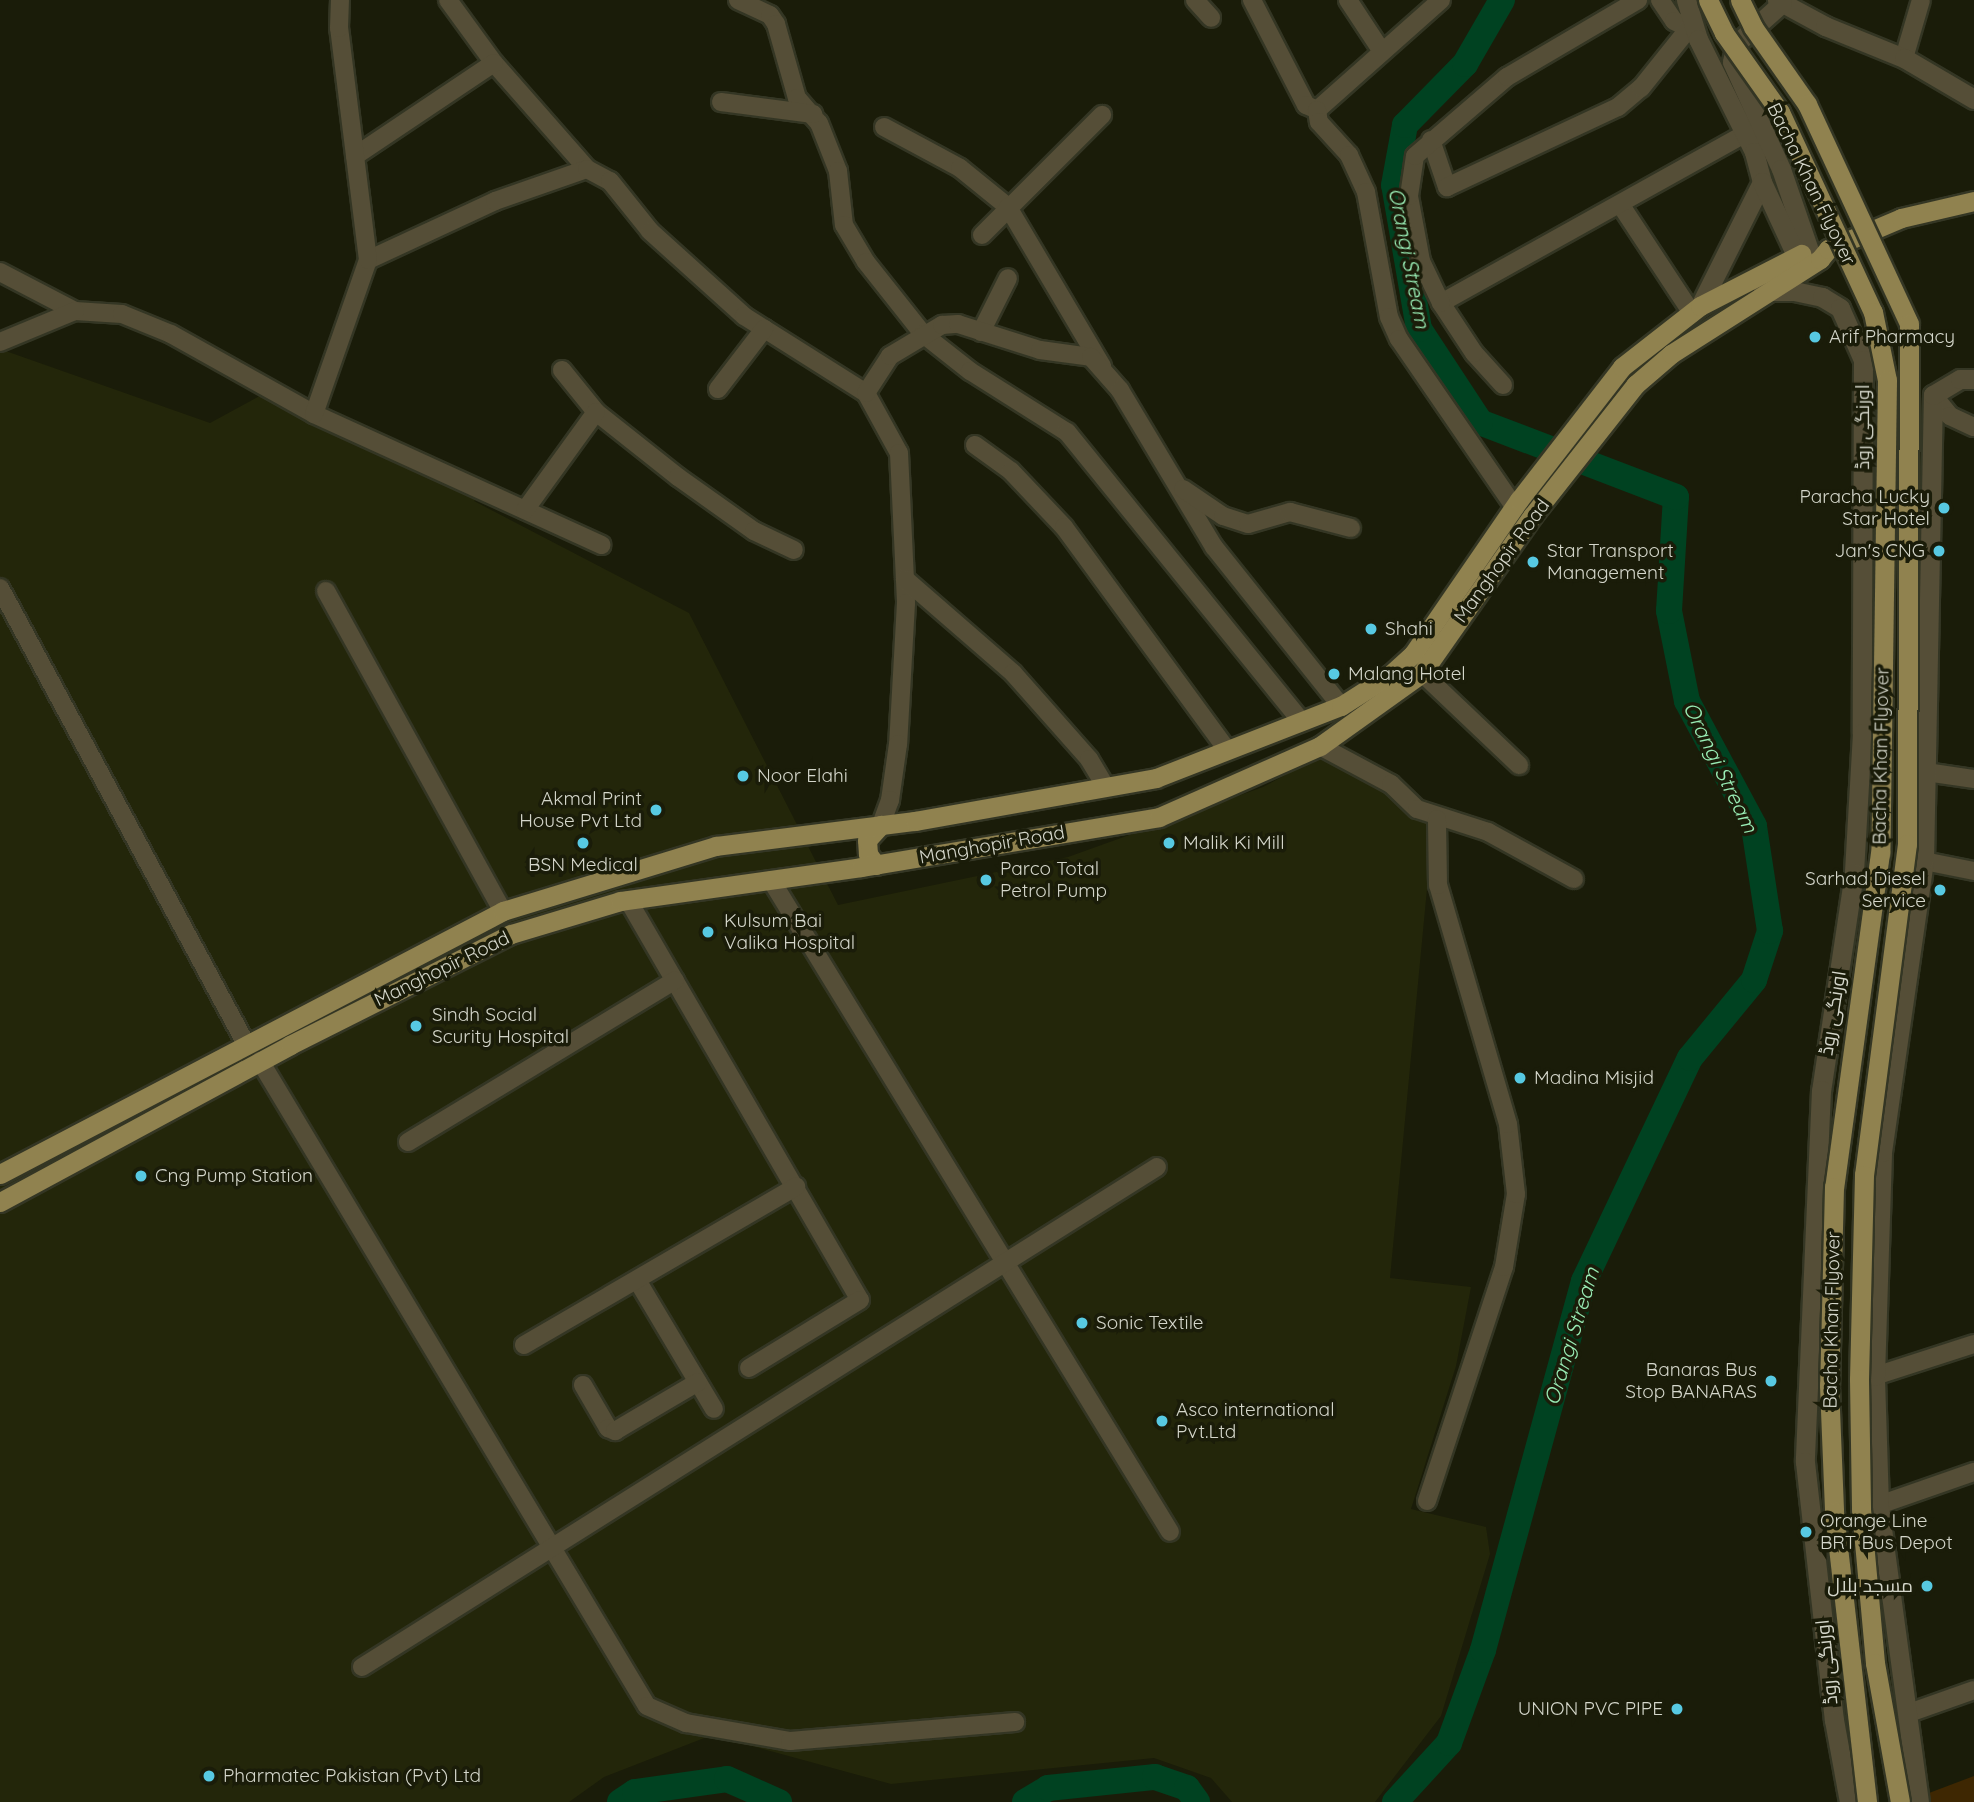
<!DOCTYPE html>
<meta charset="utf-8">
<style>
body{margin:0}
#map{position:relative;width:1974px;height:1802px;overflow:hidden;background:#1a1c09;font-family:Quicksand,Cairo,sans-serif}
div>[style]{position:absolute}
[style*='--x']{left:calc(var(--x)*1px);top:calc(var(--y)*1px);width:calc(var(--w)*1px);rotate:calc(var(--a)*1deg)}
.built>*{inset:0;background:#23260a}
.green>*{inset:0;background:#3e2702}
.river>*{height:26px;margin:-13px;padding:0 13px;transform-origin:13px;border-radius:13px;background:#004221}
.roads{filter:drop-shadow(2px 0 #343624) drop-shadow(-2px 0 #343624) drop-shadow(0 2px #343624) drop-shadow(0 -2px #343624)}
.minor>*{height:18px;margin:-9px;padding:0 9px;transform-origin:9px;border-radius:9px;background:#554e37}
.tertiary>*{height:19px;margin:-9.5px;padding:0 9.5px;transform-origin:9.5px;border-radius:9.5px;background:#554e37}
.primary>*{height:19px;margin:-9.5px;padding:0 9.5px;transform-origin:9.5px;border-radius:9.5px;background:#90824f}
.bridges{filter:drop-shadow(2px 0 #343624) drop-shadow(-2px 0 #343624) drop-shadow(0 2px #343624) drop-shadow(0 -2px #343624)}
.primary-bridge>*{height:19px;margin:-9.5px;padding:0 9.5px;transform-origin:9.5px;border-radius:9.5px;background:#90824f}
.dots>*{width:19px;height:19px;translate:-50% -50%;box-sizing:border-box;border:4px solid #1a1c09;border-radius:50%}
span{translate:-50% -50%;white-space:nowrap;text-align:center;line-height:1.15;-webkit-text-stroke:7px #1a1c09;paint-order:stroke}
.street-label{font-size:19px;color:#d4d6ca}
.poi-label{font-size:19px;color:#d4d6ca}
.left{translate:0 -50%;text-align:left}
.right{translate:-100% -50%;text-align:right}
.water-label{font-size:21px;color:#99edb5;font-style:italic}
</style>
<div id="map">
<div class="built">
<div style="clip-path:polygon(0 349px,210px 423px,276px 387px,492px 489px,474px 501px,689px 613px,838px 905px,1068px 857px,1263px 787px,1324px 754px,1434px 815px,1390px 1278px,1471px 1287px,1456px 1366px,1411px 1509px,1486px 1527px,1490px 1554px,1441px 1716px,1375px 1802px,1232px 1802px,1211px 1778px,1154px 1758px,891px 1784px,712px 1735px,604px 1777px,569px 1802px,0 1802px)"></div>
</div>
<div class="green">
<div style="clip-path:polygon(1974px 1776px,1974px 1802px,1922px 1802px,1921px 1796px)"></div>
</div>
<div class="river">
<div style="--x:620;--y:1802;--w:18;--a:-34"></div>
<div style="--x:635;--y:1792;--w:93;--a:-8"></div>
<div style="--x:727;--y:1779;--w:57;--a:23.9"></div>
<div style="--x:1025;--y:1802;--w:27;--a:-31"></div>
<div style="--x:1048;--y:1788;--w:108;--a:-5.9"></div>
<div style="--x:1155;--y:1777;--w:34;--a:19"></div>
<div style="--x:1187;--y:1788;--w:17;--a:54"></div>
<div style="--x:1395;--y:1802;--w:80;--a:-47.5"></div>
<div style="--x:1449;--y:1743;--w:99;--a:-69.9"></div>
<div style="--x:1483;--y:1650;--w:383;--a:-74.7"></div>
<div style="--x:1584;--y:1281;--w:247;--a:-64.6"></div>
<div style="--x:1690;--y:1058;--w:101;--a:-50.6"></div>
<div style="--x:1754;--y:980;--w:52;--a:-71.9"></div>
<div style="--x:1770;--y:931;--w:106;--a:-98.7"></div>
<div style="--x:1754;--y:826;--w:142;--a:-118.2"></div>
<div style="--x:1687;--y:701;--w:92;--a:-101.3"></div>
<div style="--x:1669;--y:611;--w:114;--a:-86.5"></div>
<div style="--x:1676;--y:497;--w:210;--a:-159.1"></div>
<div style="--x:1480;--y:422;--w:111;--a:-123.3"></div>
<div style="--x:1419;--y:329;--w:146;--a:-99.8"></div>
<div style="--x:1394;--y:185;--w:61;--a:-79.6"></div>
<div style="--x:1405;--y:125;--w:86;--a:-45.5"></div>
<div style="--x:1465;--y:64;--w:74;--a:-60"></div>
</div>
<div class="roads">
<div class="minor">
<div style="--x:448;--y:0;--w:78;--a:53.9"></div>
<div style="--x:494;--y:63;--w:141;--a:48.7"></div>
<div style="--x:738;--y:0;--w:35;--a:25"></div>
<div style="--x:770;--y:15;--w:11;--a:56"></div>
<div style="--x:776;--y:24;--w:77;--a:74.2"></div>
<div style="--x:797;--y:98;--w:33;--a:49"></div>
<div style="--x:819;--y:123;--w:52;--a:68.4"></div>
<div style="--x:838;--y:171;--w:54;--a:83.7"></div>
<div style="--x:844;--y:225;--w:43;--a:59.3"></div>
<div style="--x:866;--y:262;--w:92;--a:51.6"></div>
<div style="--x:923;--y:334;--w:60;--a:38.2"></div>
<div style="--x:970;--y:371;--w:115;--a:32.2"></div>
<div style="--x:1067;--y:432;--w:370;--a:51"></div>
<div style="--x:1195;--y:0;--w:24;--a:48"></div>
<div style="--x:1252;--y:0;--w:118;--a:62.8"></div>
<div style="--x:1306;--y:105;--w:12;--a:24"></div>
<div style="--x:1348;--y:0;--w:60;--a:56.6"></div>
<div style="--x:1441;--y:0;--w:166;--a:138.4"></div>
<div style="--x:1317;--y:110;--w:12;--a:81"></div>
<div style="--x:1319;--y:122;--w:45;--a:47.7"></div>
<div style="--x:1349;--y:155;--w:41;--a:65.3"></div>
<div style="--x:1366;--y:192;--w:127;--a:79.6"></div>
<div style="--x:1389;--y:317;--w:24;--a:66"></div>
<div style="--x:1399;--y:339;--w:205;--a:55.5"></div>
<div style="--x:1660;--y:0;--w:25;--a:56"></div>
<div style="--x:1674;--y:21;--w:23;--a:25"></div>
<div style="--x:1904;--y:58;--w:60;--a:-73.7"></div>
<div style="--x:721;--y:102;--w:93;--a:7.4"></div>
<div style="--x:884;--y:127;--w:86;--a:28.3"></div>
<div style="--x:960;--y:168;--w:62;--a:39.1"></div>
<div style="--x:1008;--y:207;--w:185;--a:59.4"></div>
<div style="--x:1431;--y:140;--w:50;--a:71.2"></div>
<div style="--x:1447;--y:187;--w:189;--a:-25.1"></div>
<div style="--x:1618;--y:107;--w:30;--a:-40"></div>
<div style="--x:1641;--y:88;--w:77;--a:-51.3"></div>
<div style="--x:355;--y:156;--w:167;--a:-33.8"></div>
<div style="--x:1620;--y:204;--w:131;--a:56.6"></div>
<div style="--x:982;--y:235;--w:170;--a:-45"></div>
<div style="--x:368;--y:260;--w:140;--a:-24.9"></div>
<div style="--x:495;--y:201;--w:97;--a:-19.2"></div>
<div style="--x:587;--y:169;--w:26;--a:28"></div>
<div style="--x:610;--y:181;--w:64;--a:51.3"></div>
<div style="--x:650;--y:231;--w:127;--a:42.1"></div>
<div style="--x:744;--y:316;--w:144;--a:32.3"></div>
<div style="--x:866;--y:393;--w:68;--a:61.2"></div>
<div style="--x:899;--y:453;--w:150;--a:87.3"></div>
<div style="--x:906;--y:603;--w:141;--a:93.2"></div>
<div style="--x:898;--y:744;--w:57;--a:98.1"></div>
<div style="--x:890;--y:800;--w:27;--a:110"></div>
<div style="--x:0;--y:272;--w:85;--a:27.5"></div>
<div style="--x:75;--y:311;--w:47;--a:3.7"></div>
<div style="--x:122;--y:314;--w:53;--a:22.2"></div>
<div style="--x:171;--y:334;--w:164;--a:29.2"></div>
<div style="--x:314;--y:414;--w:316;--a:24.5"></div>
<div style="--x:1441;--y:303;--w:348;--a:-29.1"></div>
<div style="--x:981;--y:332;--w:60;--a:-63.4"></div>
<div style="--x:0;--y:342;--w:81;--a:-22.5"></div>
<div style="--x:562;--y:370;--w:54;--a:51"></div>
<div style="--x:596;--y:412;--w:105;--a:38.4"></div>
<div style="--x:678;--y:477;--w:93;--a:35.4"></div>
<div style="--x:754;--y:531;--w:44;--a:25.4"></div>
<div style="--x:1503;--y:385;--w:43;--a:-132.2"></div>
<div style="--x:1474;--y:353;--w:60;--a:-123.4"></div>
<div style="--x:1441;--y:303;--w:47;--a:-115.5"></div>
<div style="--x:1421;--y:261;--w:66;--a:-100.5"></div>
<div style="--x:1409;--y:196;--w:40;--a:-81.5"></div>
<div style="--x:1415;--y:156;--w:121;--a:-40.7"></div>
<div style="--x:1507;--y:77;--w:152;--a:-30.4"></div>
<div style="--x:718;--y:389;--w:76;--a:-52.5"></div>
<div style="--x:866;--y:393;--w:44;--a:-57"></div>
<div style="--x:890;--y:356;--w:61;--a:-30.8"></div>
<div style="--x:942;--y:325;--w:16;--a:-4"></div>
<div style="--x:958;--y:324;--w:86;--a:17.6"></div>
<div style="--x:1040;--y:350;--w:51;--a:7.8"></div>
<div style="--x:1091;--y:357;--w:44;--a:48.7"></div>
<div style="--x:1120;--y:390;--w:183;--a:59.1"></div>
<div style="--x:1214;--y:547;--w:203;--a:51.4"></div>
<div style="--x:1933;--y:395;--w:27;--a:51"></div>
<div style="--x:1950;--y:416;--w:26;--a:25"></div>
<div style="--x:314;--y:414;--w:163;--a:-70.7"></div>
<div style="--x:368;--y:260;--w:234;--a:-97.1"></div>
<div style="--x:339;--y:28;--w:28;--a:-88"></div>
<div style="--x:975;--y:445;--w:44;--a:35.8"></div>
<div style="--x:1011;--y:471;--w:77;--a:46.6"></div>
<div style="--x:1064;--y:527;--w:276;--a:53.8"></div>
<div style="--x:1183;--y:489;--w:48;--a:34"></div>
<div style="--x:1223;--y:516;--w:26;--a:18"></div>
<div style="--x:1248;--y:524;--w:44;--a:-15.9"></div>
<div style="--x:1290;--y:512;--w:63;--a:14.7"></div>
<div style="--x:525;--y:510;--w:121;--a:-54.1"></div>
<div style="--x:905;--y:579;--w:143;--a:41"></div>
<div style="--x:1013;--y:673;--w:115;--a:48.5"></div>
<div style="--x:1089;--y:759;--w:33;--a:59"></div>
<div style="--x:0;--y:588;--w:518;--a:61.65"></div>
<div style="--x:326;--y:591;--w:366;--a:61.1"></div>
<div style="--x:1422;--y:673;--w:134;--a:43.5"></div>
<div style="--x:1320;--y:746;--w:81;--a:28.2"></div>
<div style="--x:1391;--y:784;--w:36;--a:44"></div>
<div style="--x:1417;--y:809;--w:75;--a:17.9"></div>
<div style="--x:1488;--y:832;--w:98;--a:28.7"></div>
<div style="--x:1926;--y:772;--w:49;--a:8.3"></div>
<div style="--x:1924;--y:861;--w:51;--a:11.3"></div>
<div style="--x:771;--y:880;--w:764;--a:58.53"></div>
<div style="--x:628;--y:900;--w:462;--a:59.9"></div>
<div style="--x:860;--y:1300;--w:130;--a:148.5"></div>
<div style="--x:260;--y:1061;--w:752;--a:59.04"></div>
<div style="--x:647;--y:1706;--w:43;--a:23.6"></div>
<div style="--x:686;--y:1723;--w:106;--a:9.8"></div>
<div style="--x:790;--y:1741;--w:226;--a:-4.8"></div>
<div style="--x:408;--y:1142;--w:312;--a:-31.2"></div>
<div style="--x:637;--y:1280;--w:150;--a:59.2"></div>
<div style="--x:524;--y:1345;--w:315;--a:-30.2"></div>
<div style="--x:1875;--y:1376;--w:104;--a:-17.9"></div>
<div style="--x:583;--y:1385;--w:50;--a:59.8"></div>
<div style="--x:608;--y:1428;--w:8;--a:23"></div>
<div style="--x:615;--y:1431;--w:96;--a:-30.6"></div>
<div style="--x:1427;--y:1501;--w:246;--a:-71.8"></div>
<div style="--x:1504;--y:1267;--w:74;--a:-80.7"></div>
<div style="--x:1516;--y:1194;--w:70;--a:-96.5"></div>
<div style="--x:1508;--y:1124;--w:249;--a:-106.3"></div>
<div style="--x:1438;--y:885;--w:66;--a:-90.9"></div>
<div style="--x:1879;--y:1505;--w:101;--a:-19.2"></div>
<div style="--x:362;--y:1667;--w:939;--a:-32.17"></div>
<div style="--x:1909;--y:1713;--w:69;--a:-19.5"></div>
</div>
<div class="tertiary">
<div style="--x:1686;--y:0;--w:41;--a:72.9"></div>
<div style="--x:1698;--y:39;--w:126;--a:63.6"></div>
<div style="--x:1754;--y:152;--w:31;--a:75"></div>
<div style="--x:1762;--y:182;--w:139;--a:116.6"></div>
<div style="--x:1777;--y:0;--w:55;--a:28.4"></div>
<div style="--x:1825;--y:26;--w:85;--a:22.1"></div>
<div style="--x:1904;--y:58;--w:81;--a:30.4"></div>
<div style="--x:1782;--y:3;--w:62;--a:138.3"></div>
<div style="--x:1736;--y:44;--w:18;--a:103"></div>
<div style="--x:1732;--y:62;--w:118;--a:65.4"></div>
<div style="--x:1781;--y:169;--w:98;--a:71"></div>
<div style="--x:1762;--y:182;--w:95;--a:65.1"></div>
<div style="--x:1763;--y:291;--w:31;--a:0"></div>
<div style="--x:1794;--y:291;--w:29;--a:12"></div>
<div style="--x:1822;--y:297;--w:21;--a:31"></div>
<div style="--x:1840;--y:308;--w:57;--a:66.1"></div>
<div style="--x:1863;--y:360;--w:373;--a:90.2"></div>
<div style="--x:1862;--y:733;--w:140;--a:93.3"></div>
<div style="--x:1854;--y:873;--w:219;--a:98.6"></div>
<div style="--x:1821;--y:1090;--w:372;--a:92.5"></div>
<div style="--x:1805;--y:1462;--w:260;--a:83.6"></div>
<div style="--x:1834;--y:1720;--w:83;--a:79.6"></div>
<div style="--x:1919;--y:1802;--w:300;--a:-97.7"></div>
<div style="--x:1879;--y:1505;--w:129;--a:-91.8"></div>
<div style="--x:1875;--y:1376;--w:224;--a:-88.2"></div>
<div style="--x:1882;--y:1152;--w:294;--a:-81.8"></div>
<div style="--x:1924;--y:861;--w:466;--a:-88.9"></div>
<div style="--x:1933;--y:395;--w:31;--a:-31"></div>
<div style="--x:1960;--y:379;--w:14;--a:0"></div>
</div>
<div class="primary">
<div style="--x:876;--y:865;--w:14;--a:-126"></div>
<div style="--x:868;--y:854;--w:14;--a:-94"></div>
<div style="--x:867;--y:840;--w:21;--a:-47"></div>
<div style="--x:0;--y:1174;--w:568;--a:-27.6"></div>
<div style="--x:503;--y:911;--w:223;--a:-17"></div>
<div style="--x:716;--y:846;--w:201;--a:-7.2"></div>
<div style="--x:915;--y:821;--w:245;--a:-10.1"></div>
<div style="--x:1156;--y:778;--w:199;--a:-21.3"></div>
<div style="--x:1341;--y:706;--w:59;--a:-32.6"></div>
<div style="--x:1391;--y:674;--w:30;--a:-42"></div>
<div style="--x:1413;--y:654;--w:187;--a:-55.5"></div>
<div style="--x:1519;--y:500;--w:168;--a:-52.2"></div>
<div style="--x:1622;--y:367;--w:99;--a:-38"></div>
<div style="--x:1700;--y:306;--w:114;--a:-27.2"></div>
<div style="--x:0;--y:1202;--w:330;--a:-28.4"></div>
<div style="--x:290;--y:1045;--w:247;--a:-26.7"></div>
<div style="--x:511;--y:934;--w:114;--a:-16.8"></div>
<div style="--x:620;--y:901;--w:243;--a:-8"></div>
<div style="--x:861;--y:867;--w:302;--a:-9.5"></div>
<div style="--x:1159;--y:817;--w:176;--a:-23.8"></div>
<div style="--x:1320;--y:746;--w:125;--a:-35.6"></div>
<div style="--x:1422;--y:673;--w:192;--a:-55"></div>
<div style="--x:1532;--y:516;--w:167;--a:-51.8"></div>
<div style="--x:1635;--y:385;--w:48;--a:-40.7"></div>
<div style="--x:1671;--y:354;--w:177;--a:-32.5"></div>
<div style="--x:1820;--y:259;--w:13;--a:-51"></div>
<div style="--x:1828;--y:249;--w:79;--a:-23"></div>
<div style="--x:1901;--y:218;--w:75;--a:-13.1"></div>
</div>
</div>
<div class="bridges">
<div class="primary-bridge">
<div style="--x:1708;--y:0;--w:37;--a:64"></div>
<div style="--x:1724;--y:33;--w:97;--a:54.7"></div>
<div style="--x:1780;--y:112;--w:221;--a:65.1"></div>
<div style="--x:1873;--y:312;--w:69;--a:78.4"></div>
<div style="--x:1887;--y:380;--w:473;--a:90.8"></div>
<div style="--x:1880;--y:853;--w:337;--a:97.8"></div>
<div style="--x:1834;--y:1187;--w:198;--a:91.4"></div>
<div style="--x:1829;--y:1385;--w:127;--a:87.7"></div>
<div style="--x:1834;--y:1512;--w:292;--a:83.5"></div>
<div style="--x:1740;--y:0;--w:30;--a:64"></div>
<div style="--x:1753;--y:27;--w:94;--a:55"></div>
<div style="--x:1807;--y:104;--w:242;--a:65.1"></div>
<div style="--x:1909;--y:324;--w:520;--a:90.22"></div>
<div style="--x:1907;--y:844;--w:334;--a:97.4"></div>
<div style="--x:1864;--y:1175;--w:204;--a:91.4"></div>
<div style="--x:1859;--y:1379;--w:130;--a:89.1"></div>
<div style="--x:1861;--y:1509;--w:155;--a:84.8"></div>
<div style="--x:1875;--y:1663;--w:141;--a:79.8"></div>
</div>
</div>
<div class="dots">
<div style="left:1815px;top:337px;background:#57c9e2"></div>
<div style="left:1944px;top:508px;background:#57c9e2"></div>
<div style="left:1939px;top:551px;background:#57c9e2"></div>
<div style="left:1533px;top:562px;background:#57c9e2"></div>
<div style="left:1371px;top:629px;background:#57c9e2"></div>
<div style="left:1334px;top:674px;background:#57c9e2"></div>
<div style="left:743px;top:776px;background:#57c9e2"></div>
<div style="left:656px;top:810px;background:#57c9e2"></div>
<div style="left:583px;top:843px;background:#57c9e2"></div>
<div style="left:1169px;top:843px;background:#57c9e2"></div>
<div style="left:986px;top:880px;background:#57c9e2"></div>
<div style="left:1940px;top:890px;background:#57c9e2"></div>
<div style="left:708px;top:932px;background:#57c9e2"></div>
<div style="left:416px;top:1026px;background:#57c9e2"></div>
<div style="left:1520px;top:1078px;background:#57c9e2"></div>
<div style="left:141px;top:1176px;background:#57c9e2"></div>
<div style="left:1082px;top:1323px;background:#57c9e2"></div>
<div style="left:1771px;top:1381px;background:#57c9e2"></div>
<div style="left:1162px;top:1421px;background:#57c9e2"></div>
<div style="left:1806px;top:1532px;background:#57c9e2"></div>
<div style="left:1927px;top:1586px;background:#57c9e2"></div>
<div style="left:1677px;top:1709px;background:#57c9e2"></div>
<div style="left:209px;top:1776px;background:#57c9e2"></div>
</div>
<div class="street-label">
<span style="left:1811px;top:184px;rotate:64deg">Bacha Khan Flyover</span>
<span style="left:1863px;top:427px;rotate:-90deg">اورنگی روڈ</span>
<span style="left:1502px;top:561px;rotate:-54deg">Manghopir Road</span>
<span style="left:1881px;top:756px;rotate:-89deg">Bacha Khan Flyover</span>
<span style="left:992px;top:845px;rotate:-10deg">Manghopir Road</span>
<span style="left:442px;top:969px;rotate:-26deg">Manghopir Road</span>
<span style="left:1833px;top:1013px;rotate:-81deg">اورنگی روڈ</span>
<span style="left:1832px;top:1320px;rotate:-89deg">Bacha Khan Flyover</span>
<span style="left:1827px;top:1662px;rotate:-96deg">اورنگی روڈ</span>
</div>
<div class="poi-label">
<span class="left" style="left:1829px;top:337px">Arif Pharmacy</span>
<span class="right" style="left:1930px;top:508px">Paracha Lucky<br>Star Hotel</span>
<span class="left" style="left:1547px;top:562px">Star Transport<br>Management</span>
<span class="right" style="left:1925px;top:551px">Jan's CNG</span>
<span class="left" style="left:1385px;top:629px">Shahi</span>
<span class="left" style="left:1348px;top:674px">Malang Hotel</span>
<span class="left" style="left:757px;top:776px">Noor Elahi</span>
<span class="right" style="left:642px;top:810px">Akmal Print<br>House Pvt Ltd</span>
<span class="left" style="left:1183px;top:843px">Malik Ki Mill</span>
<span style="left:583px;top:865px">BSN Medical</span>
<span class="left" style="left:1000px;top:880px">Parco Total<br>Petrol Pump</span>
<span class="right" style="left:1926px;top:890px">Sarhad Diesel<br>Service</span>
<span class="left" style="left:724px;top:932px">Kulsum Bai<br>Valika Hospital</span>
<span class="left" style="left:432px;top:1026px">Sindh Social<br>Scurity Hospital</span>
<span class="left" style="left:1534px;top:1078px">Madina Misjid</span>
<span class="left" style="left:155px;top:1176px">Cng Pump Station</span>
<span class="left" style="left:1096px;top:1323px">Sonic Textile</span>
<span class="right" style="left:1757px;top:1381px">Banaras Bus<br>Stop BANARAS</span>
<span class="left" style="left:1176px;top:1421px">Asco international<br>Pvt.Ltd</span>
<span class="left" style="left:1820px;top:1532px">Orange Line<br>BRT Bus Depot</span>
<span class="right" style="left:1913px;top:1586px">مسجد بلال</span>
<span class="right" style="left:1663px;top:1709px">UNION PVC PIPE</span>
<span class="left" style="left:223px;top:1776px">Pharmatec Pakistan (Pvt) Ltd</span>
</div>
<div class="water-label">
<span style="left:1410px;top:258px;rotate:79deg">Orangi Stream</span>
<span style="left:1721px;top:767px;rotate:64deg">Orangi Stream</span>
<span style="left:1571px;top:1336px;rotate:-73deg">Orangi Stream</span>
</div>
</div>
